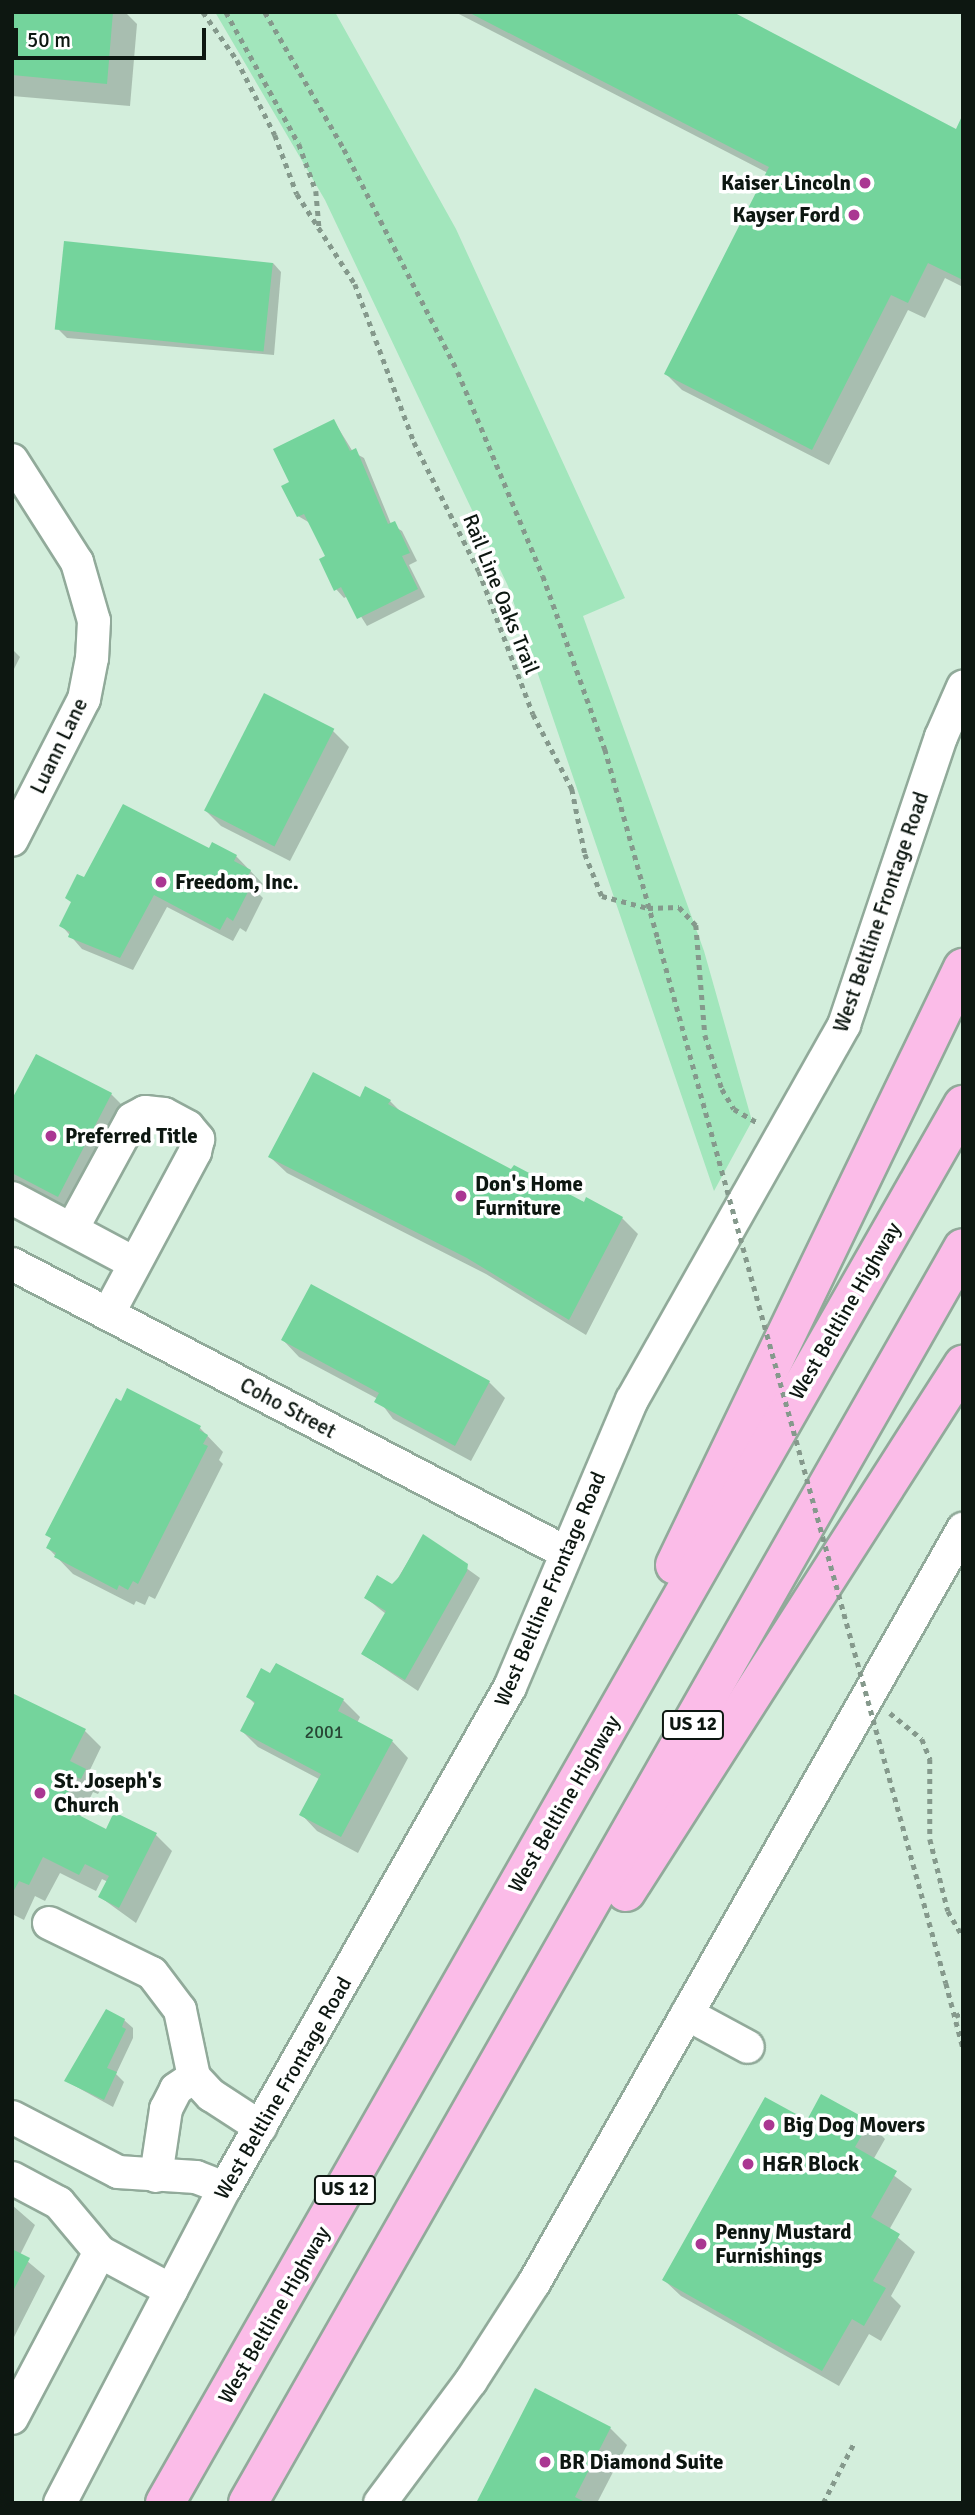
<!DOCTYPE html>
<style>
body{margin:0}
#map{position:relative;width:975px;height:2515px;overflow:hidden;background:#d3eedc;font-family:Signika,sans-serif}
div>[style]{position:absolute}
[style*='--x']{left:calc(var(--x)*1px);top:calc(var(--y)*1px);width:calc(var(--w)*1px);rotate:calc(var(--a)*1deg)}
.green>*{inset:0;background:#a2e6bc}
.shadow>*{inset:0;background:#0003}
.building>*{inset:0;background:#74d49c;transform-origin:0 0}
.path>*{height:4.5px;margin-top:-2.25px;transform-origin:0;background:repeating-linear-gradient(90deg,#85998c 0 5px,transparent 0 10px)}
.roads{filter:drop-shadow(2px 0 #91aa9a) drop-shadow(-2px 0 #91aa9a) drop-shadow(0 2px #91aa9a) drop-shadow(0 -2px #91aa9a)}
.minor>*{height:32px;margin:-16px;padding:0 16px;transform-origin:16px;border-radius:16px;background:#fff}
.highway>*{height:38px;margin:-19px;padding:0 19px;transform-origin:19px;border-radius:19px;background:#fbbce8}
.path-bridge>*{height:4.5px;margin-top:-2.25px;transform-origin:0;background:repeating-linear-gradient(90deg,#85998c 0 5px,transparent 0 10px)}
.dots>*{width:19px;height:19px;translate:-50% -50%;box-sizing:border-box;border:4px solid #fff;border-radius:50%}
span{translate:-50% -50%;white-space:nowrap;text-align:center;line-height:1.15;-webkit-text-stroke:7px #fff;paint-order:stroke}
.number-label{font-size:18px;color:#274634}
.number-label span{-webkit-text-stroke-width:0}
.shield-label span{padding:2px 5px;background:#fff;border:2px solid;border-radius:5px;-webkit-text-stroke-width:0}
.shield-label{font-size:19px;color:#0d1711;font-weight:700}
.poi-label{font-size:21px;color:#0d1711;font-weight:700}
.right{translate:-100% -50%;text-align:right}
.left{translate:0 -50%;text-align:left}
.street-label{font-size:21px;color:#0d1711}
.frame{position:absolute;inset:0;border:14px solid #0d1711;pointer-events:none}
.scale{position:absolute;left:14px;top:28px;width:192px;height:32px;box-sizing:border-box;border:4px solid #0d1711;border-top:0;padding-left:9px;font-size:21px;line-height:24px;white-space:nowrap;color:#0d1711;-webkit-text-stroke:5px #fff;paint-order:stroke}
</style>
<div id="map">
<div class="green">
<div style="clip-path:polygon(215px 12px,335px 12px,456px 229px,625px 598px,583px 616px,704px 951px,752px 1121px,714px 1191px,508px 586px,325px 200px)"></div>
</div>
<div class="shadow">
<div style="clip-path:polygon(12px 12px,125px 12px,137px 24px,130px 106px,12px 96px)"></div>
<div style="clip-path:polygon(455px 12px,730px 12px,957px 131px,963px 118px,963px 287px,945px 278px,925px 318px,908px 310px,829px 465px,682px 390px,666px 374px,768px 173px)"></div>
<div style="clip-path:polygon(273px 263px,281px 272px,274px 355px,67px 338px,59px 330px)"></div>
<div style="clip-path:polygon(334px 421px,353px 452px,364px 458px,391px 524px,402px 531px,417px 561px,409px 565px,425px 597px,367px 626px,348px 596px,344px 598px,336px 589px,327px 557px,310px 523px,298px 516px,291px 483px)"></div>
<div style="clip-path:polygon(12px 649px,20px 657px,12px 673px)"></div>
<div style="clip-path:polygon(332px 730px,349px 747px,290px 861px,221px 826px,205px 810px)"></div>
<div style="clip-path:polygon(210px 850px,236px 856px,263px 884px,258px 893px,263px 898px,246px 932px,240px 928px,233px 941px,167px 907px,133px 970px,82px 949px,61px 925px,85px 880px)"></div>
<div style="clip-path:polygon(111px 1094px,127px 1110px,75px 1212px,12px 1180px,12px 1103px)"></div>
<div style="clip-path:polygon(361px 1099px,390px 1101px,404px 1115px,512px 1172px,622px 1218px,638px 1234px,586px 1335px,486px 1274px,287px 1173px,270px 1157px)"></div>
<div style="clip-path:polygon(283px 1340px,489px 1382px,505px 1398px,471px 1461px,393px 1419px,378px 1399px,299px 1357px)"></div>
<div style="clip-path:polygon(128px 1391px,200px 1428px,223px 1452px,219px 1460px,223px 1464px,155px 1599px,149px 1596px,145px 1605px,136px 1601px,134px 1605px,73px 1574px,48px 1548px,52px 1539px,47px 1535px)"></div>
<div style="clip-path:polygon(423px 1537px,480px 1578px,418px 1691px,363px 1654px,386px 1614px,366px 1598px,393px 1586px)"></div>
<div style="clip-path:polygon(271px 1676px,343px 1700px,360px 1717px,357px 1723px,392px 1741px,408px 1758px,358px 1853px,317px 1831px,301px 1814px,319px 1779px,258px 1747px,242px 1731px,256px 1705px,248px 1697px)"></div>
<div style="clip-path:polygon(12px 1695px,85px 1731px,101px 1747px,88px 1774px,102px 1787px,98px 1794px,93px 1792px,80px 1818px,107px 1831px,156px 1835px,172px 1851px,136px 1923px,100px 1897px,108px 1882px,102px 1879px,96px 1891px,60px 1873px,45px 1901px,35px 1896px,24px 1920px,12px 1914px)"></div>
<div style="clip-path:polygon(124px 2020px,133px 2028px,133px 2038px,116px 2074px,124px 2082px,113px 2107px,66px 2081px)"></div>
<div style="clip-path:polygon(807px 2122px,869px 2123px,885px 2139px,873px 2160px,912px 2189px,889px 2230px,915px 2252px,891px 2296px,901px 2306px,881px 2341px,869px 2334px,839px 2386px,681px 2296px,664px 2280px)"></div>
<div style="clip-path:polygon(12px 2205px,35px 2225px,20px 2255px,45px 2276px,12px 2341px)"></div>
<div style="clip-path:polygon(610px 2428px,627px 2445px,597px 2503px,478px 2503px)"></div>
</div>
<div class="building">
<div style="clip-path:polygon(12px 12px,113px 12px,107px 84px,12px 75px)"></div>
<div style="clip-path:polygon(468px 12px,733px 12px,956px 129px,963px 114px,963px 280px,928px 263px,908px 303px,891px 295px,812px 450px,664px 374px,769px 167px)"></div>
<div style="left:64px;top:241px;width:210px;height:89px;rotate:6deg"></div>
<div style="clip-path:polygon(334px 419px,350px 451px,356px 448px,388px 524px,395px 521px,410px 553px,402px 556px,418px 589px,357px 619px,341px 587px,334px 591px,319px 559px,325px 556px,304px 514px,297px 517px,281px 486px,289px 482px,273px 449px)"></div>
<div style="left:264px;top:693px;width:79px;height:132px;rotate:27deg"></div>
<div style="clip-path:polygon(123px 804px,209px 848px,212px 842px,237px 855px,234px 861px,251px 870px,246px 881px,252px 884px,233px 921px,227px 917px,220px 930px,154px 895px,120px 958px,68px 937px,70px 932px,59px 926px,71px 902px,65px 898px,77px 874px,84px 877px)"></div>
<div style="clip-path:polygon(36px 1054px,112px 1093px,58px 1197px,12px 1173px,12px 1099px)"></div>
<div style="clip-path:polygon(313px 1072px,360px 1097px,365px 1086px,391px 1100px,388px 1104px,511px 1169px,514px 1165px,584px 1202px,586px 1197px,623px 1217px,569px 1320px,467px 1258px,268px 1157px)"></div>
<div style="clip-path:polygon(311px 1284px,490px 1381px,455px 1446px,374px 1402px,379px 1393px,281px 1340px)"></div>
<div style="clip-path:polygon(127px 1388px,201px 1426px,199px 1430px,208px 1435px,203px 1444px,208px 1446px,138px 1584px,133px 1581px,128px 1590px,119px 1585px,117px 1590px,54px 1557px,56px 1553px,46px 1548px,51px 1538px,45px 1535px,116px 1398px,121px 1401px)"></div>
<div style="clip-path:polygon(423px 1534px,468px 1564px,467px 1571px,405px 1680px,361px 1654px,386px 1611px,364px 1598px,377px 1575px,392px 1584px,399px 1577px)"></div>
<div style="clip-path:polygon(276px 1663px,344px 1699px,338px 1711px,393px 1740px,341px 1837px,299px 1815px,321px 1774px,240px 1731px,255px 1702px,246px 1697px,261px 1668px,270px 1673px)"></div>
<div style="clip-path:polygon(12px 1693px,86px 1729px,70px 1761px,86px 1769px,81px 1779px,76px 1777px,61px 1806px,106px 1829px,114px 1812px,157px 1833px,119px 1908px,98px 1897px,109px 1876px,85px 1864px,79px 1875px,43px 1857px,29px 1885px,19px 1881px,12px 1894px)"></div>
<div style="clip-path:polygon(106px 2009px,125px 2019px,122px 2027px,126px 2029px,107px 2068px,117px 2072px,104px 2100px,64px 2081px)"></div>
<div style="clip-path:polygon(821px 2094px,870px 2121px,855px 2147px,897px 2171px,871px 2217px,900px 2234px,873px 2281px,886px 2288px,864px 2326px,852px 2319px,822px 2371px,662px 2280px,765px 2097px,807px 2120px)"></div>
<div style="clip-path:polygon(12px 2249px,30px 2258px,12px 2293px)"></div>
<div style="clip-path:polygon(535px 2388px,611px 2427px,575px 2497px,587px 2503px,476px 2503px)"></div>
</div>
<div class="path">
<div style="--x:203;--y:12;--w:59;--a:54.7"></div>
<div style="--x:237;--y:60;--w:84;--a:63.1"></div>
<div style="--x:275;--y:135;--w:63;--a:69.6"></div>
<div style="--x:297;--y:194;--w:107;--a:57.2"></div>
<div style="--x:355;--y:284;--w:169;--a:69.5"></div>
<div style="--x:414;--y:442;--w:144;--a:63.3"></div>
<div style="--x:479;--y:571;--w:153;--a:69.3"></div>
<div style="--x:533;--y:714;--w:85;--a:62.5"></div>
<div style="--x:572;--y:789;--w:66;--a:78.7"></div>
<div style="--x:585;--y:854;--w:45;--a:68"></div>
<div style="--x:602;--y:896;--w:48;--a:14.6"></div>
<div style="--x:648;--y:908;--w:31;--a:-2"></div>
<div style="--x:679;--y:907;--w:25;--a:47"></div>
<div style="--x:696;--y:925;--w:110;--a:85.3"></div>
<div style="--x:705;--y:1035;--w:57;--a:72.5"></div>
<div style="--x:722;--y:1089;--w:23;--a:59"></div>
<div style="--x:734;--y:1109;--w:28;--a:30"></div>
<div style="--x:226;--y:12;--w:151;--a:61.1"></div>
<div style="--x:299;--y:144;--w:50;--a:70.1"></div>
<div style="--x:316;--y:191;--w:36;--a:85"></div>
<div style="--x:265;--y:12;--w:158;--a:60"></div>
<div style="--x:344;--y:149;--w:250;--a:62.9"></div>
<div style="--x:458;--y:372;--w:221;--a:67.4"></div>
<div style="--x:543;--y:576;--w:184;--a:70.3"></div>
<div style="--x:605;--y:749;--w:197;--a:74.4"></div>
<div style="--x:890;--y:1713;--w:41;--a:39.1"></div>
<div style="--x:922;--y:1739;--w:22;--a:68"></div>
<div style="--x:930;--y:1759;--w:80;--a:90"></div>
<div style="--x:930;--y:1839;--w:74;--a:76"></div>
<div style="--x:948;--y:1911;--w:30;--a:60"></div>
<div style="--x:946;--y:1983;--w:67;--a:75.3"></div>
<div style="--x:955;--y:2016;--w:9;--a:-21"></div>
<div style="--x:823;--y:2503;--w:68;--a:-62.7"></div>
</div>
<div class="roads">
<div class="minor">
<div style="--x:12;--y:460;--w:121;--a:57.5"></div>
<div style="--x:77;--y:562;--w:61;--a:73.9"></div>
<div style="--x:94;--y:621;--w:37;--a:93"></div>
<div style="--x:92;--y:658;--w:42;--a:101"></div>
<div style="--x:84;--y:699;--w:158;--a:117.1"></div>
<div style="--x:12;--y:1198;--w:138;--a:28"></div>
<div style="--x:72;--y:1229;--w:125;--a:-61.4"></div>
<div style="--x:132;--y:1119;--w:15;--a:-28"></div>
<div style="--x:145;--y:1112;--w:19;--a:6"></div>
<div style="--x:164;--y:1114;--w:27;--a:28"></div>
<div style="--x:188;--y:1127;--w:16;--a:50"></div>
<div style="--x:198;--y:1139;--w:13;--a:103"></div>
<div style="--x:195;--y:1152;--w:184;--a:118.2"></div>
<div style="--x:12;--y:1264;--w:624;--a:27.51"></div>
<div style="--x:49;--y:1923;--w:114;--a:25.9"></div>
<div style="--x:152;--y:1973;--w:46;--a:52.9"></div>
<div style="--x:180;--y:2010;--w:68;--a:78.2"></div>
<div style="--x:194;--y:2077;--w:25;--a:47"></div>
<div style="--x:211;--y:2095;--w:59;--a:33.1"></div>
<div style="--x:687;--y:2014;--w:69;--a:28.4"></div>
<div style="--x:12;--y:2117;--w:119;--a:27.4"></div>
<div style="--x:118;--y:2172;--w:78;--a:3.7"></div>
<div style="--x:196;--y:2177;--w:31;--a:21"></div>
<div style="--x:156;--y:2176;--w:68;--a:-81.5"></div>
<div style="--x:166;--y:2109;--w:22;--a:-63"></div>
<div style="--x:176;--y:2089;--w:22;--a:-34"></div>
<div style="--x:12;--y:2178;--w:53;--a:28"></div>
<div style="--x:59;--y:2203;--w:64;--a:50.1"></div>
<div style="--x:100;--y:2252;--w:81;--a:28.2"></div>
<div style="--x:12;--y:2418;--w:188;--a:-62.1"></div>
<div style="--x:60;--y:2503;--w:356;--a:-62.4"></div>
<div style="--x:225;--y:2188;--w:576;--a:-60.37"></div>
<div style="--x:510;--y:1687;--w:312;--a:-67"></div>
<div style="--x:632;--y:1400;--w:431;--a:-60.5"></div>
<div style="--x:844;--y:1025;--w:304;--a:-71.4"></div>
<div style="--x:941;--y:737;--w:55;--a:-66.3"></div>
<div style="--x:380;--y:2503;--w:152;--a:-53.3"></div>
<div style="--x:471;--y:2381;--w:117;--a:-57.3"></div>
<div style="--x:534;--y:2283;--w:868;--a:-60.36"></div>
</div>
<div class="highway">
<div style="--x:675;--y:1565;--w:663;--a:-64.25"></div>
<div style="--x:626;--y:1892;--w:626;--a:-57.4"></div>
<div style="--x:165;--y:2503;--w:1610;--a:-60.28"></div>
<div style="--x:248;--y:2503;--w:1444;--a:-60.33"></div>
</div>
</div>
<div class="path-bridge">
<div style="--x:658;--y:939;--w:1083;--a:74.58"></div>
</div>
<div class="dots">
<div style="left:865px;top:183px;background:#aa3792"></div>
<div style="left:854px;top:215px;background:#aa3792"></div>
<div style="left:161px;top:882px;background:#aa3792"></div>
<div style="left:51px;top:1136px;background:#aa3792"></div>
<div style="left:461px;top:1196px;background:#aa3792"></div>
<div style="left:40px;top:1793px;background:#aa3792"></div>
<div style="left:769px;top:2125px;background:#aa3792"></div>
<div style="left:748px;top:2164px;background:#aa3792"></div>
<div style="left:701px;top:2244px;background:#aa3792"></div>
<div style="left:545px;top:2462px;background:#aa3792"></div>
</div>
<div class="number-label">
<span style="left:324px;top:1732px">2001</span>
</div>
<div class="shield-label">
<span style="left:693px;top:1725px">US 12</span>
<span style="left:345px;top:2190px">US 12</span>
</div>
<div class="poi-label">
<span class="right" style="left:851px;top:183px">Kaiser Lincoln</span>
<span class="right" style="left:840px;top:215px">Kayser Ford</span>
<span class="left" style="left:175px;top:882px">Freedom, Inc.</span>
<span class="left" style="left:65px;top:1136px">Preferred Title</span>
<span class="left" style="left:475px;top:1196px">Don's Home<br>Furniture</span>
<span class="left" style="left:54px;top:1793px">St. Joseph's<br>Church</span>
<span class="left" style="left:783px;top:2125px">Big Dog Movers</span>
<span class="left" style="left:762px;top:2164px">H&amp;R Block</span>
<span class="left" style="left:715px;top:2244px">Penny Mustard<br>Furnishings</span>
<span class="left" style="left:559px;top:2462px">BR Diamond Suite</span>
</div>
<div class="street-label">
<span style="left:501px;top:594px;rotate:68deg">Rail Line Oaks Trail</span>
<span style="left:59px;top:746px;rotate:-64deg">Luann Lane</span>
<span style="left:881px;top:912px;rotate:-71deg">West Beltline Frontage Road</span>
<span style="left:845px;top:1311px;rotate:-60deg">West Beltline Highway</span>
<span style="left:288px;top:1408px;rotate:28deg">Coho Street</span>
<span style="left:550px;top:1589px;rotate:-67deg">West Beltline Frontage Road</span>
<span style="left:564px;top:1804px;rotate:-60deg">West Beltline Highway</span>
<span style="left:283px;top:2088px;rotate:-60deg">West Beltline Frontage Road</span>
<span style="left:274px;top:2315px;rotate:-60deg">West Beltline Highway</span>
</div>
<div class="frame"></div>
<div class="scale">50 m</div>
</div>
